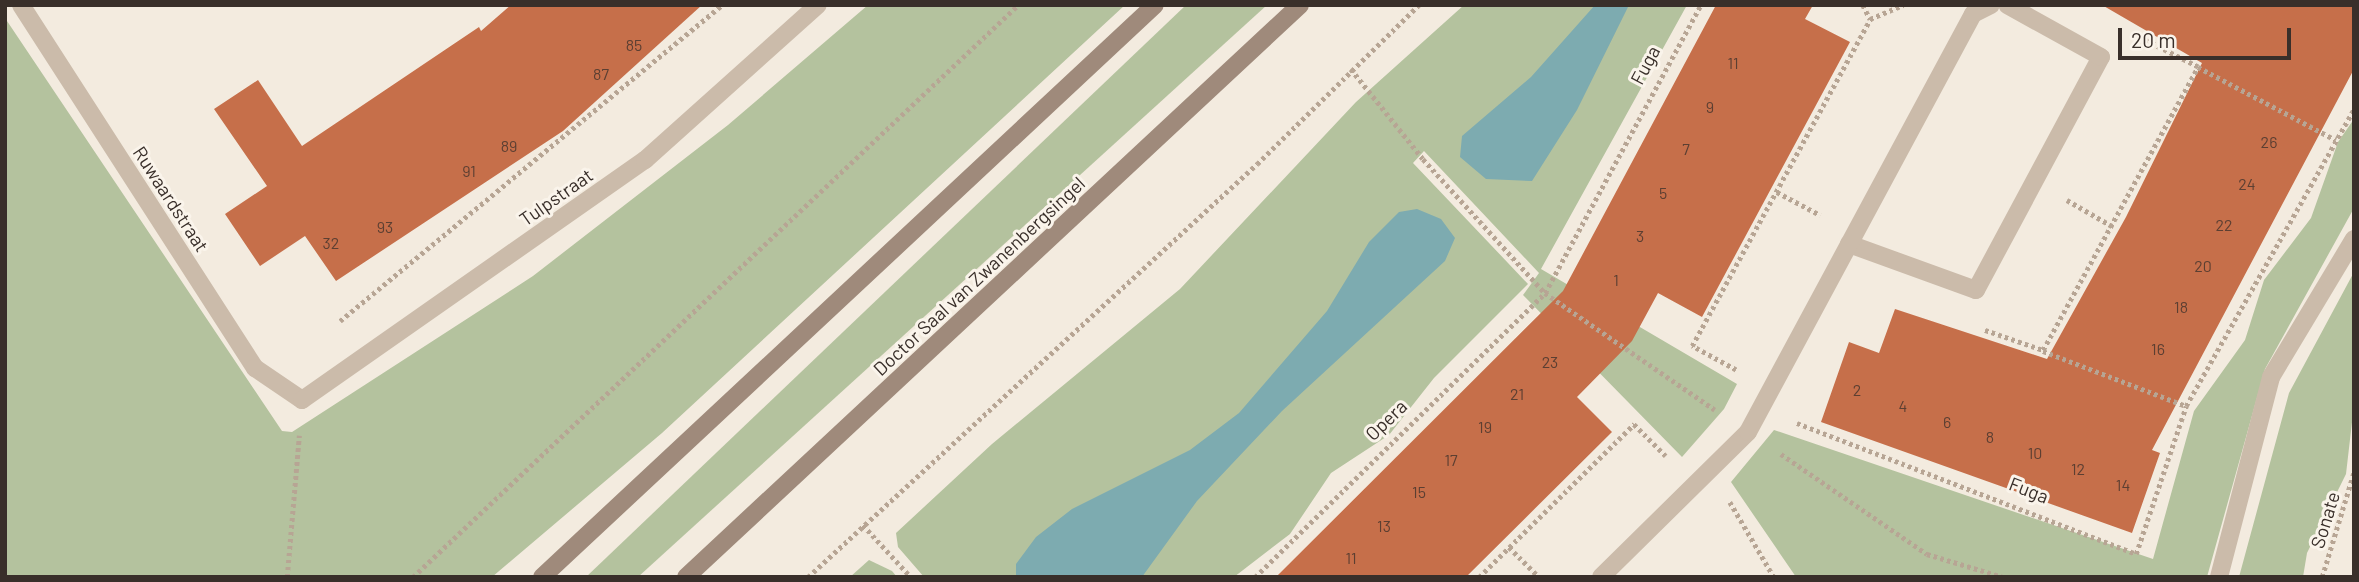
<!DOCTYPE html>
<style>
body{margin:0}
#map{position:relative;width:2359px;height:582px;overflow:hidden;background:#f3ebdf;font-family:Barlow,sans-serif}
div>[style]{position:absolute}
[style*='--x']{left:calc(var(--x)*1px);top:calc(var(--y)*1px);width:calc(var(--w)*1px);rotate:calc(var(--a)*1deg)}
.green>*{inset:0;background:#b4c29e}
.water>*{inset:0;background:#7dabb0}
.building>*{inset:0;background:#c66f4a}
.path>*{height:4.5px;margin-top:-2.25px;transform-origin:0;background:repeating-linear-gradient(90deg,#b7a594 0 3.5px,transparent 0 7px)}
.street>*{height:18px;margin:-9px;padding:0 9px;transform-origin:9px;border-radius:9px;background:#cbbbaa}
.secondary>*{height:18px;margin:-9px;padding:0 9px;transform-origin:9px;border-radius:9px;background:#9f8a7b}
span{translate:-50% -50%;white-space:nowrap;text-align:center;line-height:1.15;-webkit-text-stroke:6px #faf4eb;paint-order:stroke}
.number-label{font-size:16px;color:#5c3f32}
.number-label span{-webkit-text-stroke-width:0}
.street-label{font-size:19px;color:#392f2a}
.frame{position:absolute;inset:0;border:7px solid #392f2a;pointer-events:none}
.scale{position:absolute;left:2118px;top:28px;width:173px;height:32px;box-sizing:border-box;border:4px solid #392f2a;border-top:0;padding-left:9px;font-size:21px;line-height:24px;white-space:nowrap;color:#392f2a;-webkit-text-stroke:5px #faf4eb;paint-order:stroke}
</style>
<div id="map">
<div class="green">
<div style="clip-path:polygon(868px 5px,1125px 5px,662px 433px,492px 577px,5px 577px,5px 18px,282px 431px,292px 432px,533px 276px,728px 125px)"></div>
<div style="clip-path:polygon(1186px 5px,1267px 5px,638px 577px,586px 577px)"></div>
<div style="clip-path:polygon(1464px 5px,1687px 5px,1541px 269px,1737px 384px,1724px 409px,1682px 457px,1523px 295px,1539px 273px,1424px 151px,1413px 163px,1528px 284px,1434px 378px,1389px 435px,1331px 473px,1290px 534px,1234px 577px,924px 577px,898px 547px,896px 533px,992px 444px,1180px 289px,1356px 102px)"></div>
<div style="clip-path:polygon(2354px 119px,2354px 208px,2265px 369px,2207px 577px,1796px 577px,1731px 482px,1774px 430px,2153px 559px,2194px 411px,2245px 340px,2264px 280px,2311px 218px,2338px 142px)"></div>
<div style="clip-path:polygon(2354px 272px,2354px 405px,2346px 474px,2307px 553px,2303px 577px,2239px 577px,2289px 393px)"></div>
<div style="clip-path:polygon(869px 560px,892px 571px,897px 577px,850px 577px)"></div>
</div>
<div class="water">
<div style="clip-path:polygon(1595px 5px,1629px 5px,1577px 110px,1532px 181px,1486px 179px,1460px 157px,1462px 136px,1531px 77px)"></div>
<div style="clip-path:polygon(1417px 209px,1441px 219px,1455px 238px,1445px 261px,1282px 411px,1197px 501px,1142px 577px,1016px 577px,1016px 564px,1036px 537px,1072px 509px,1190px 450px,1239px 413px,1327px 311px,1369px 242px,1399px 212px)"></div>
</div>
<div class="building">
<div style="clip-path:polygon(511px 5px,702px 5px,563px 131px,336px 281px,305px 236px,260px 266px,225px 214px,267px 186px,214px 109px,258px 80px,302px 146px,479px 27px,481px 31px)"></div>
<div style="clip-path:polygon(1716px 5px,1813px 5px,1805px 19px,1850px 42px,1702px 317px,1658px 293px,1632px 341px,1577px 397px,1612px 432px,1466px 577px,1276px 577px,1563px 291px)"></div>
<div style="clip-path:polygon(2102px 5px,2354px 5px,2354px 69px,2152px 450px,2160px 453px,2132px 533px,1821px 422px,1849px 342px,1879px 353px,1895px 309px,2047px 359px,2126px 217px,2202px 63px)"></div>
</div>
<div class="path">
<div style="--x:1863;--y:5;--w:16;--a:63"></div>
<div style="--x:2198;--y:67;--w:156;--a:27.9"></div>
<div style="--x:1351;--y:69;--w:115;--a:51.3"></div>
<div style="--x:1423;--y:159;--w:181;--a:47.7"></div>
<div style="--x:1545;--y:293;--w:206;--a:34.5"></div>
<div style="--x:1777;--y:192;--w:49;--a:28.1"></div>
<div style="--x:2067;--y:200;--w:52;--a:30"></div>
<div style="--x:340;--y:321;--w:496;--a:-39.6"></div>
<div style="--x:1985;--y:330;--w:61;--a:19"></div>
<div style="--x:2043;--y:350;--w:323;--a:-61.3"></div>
<div style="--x:2198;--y:67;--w:73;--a:-153.1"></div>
<div style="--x:2043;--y:351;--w:153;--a:21"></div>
<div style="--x:1736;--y:370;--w:50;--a:-151.4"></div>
<div style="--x:1692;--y:346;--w:372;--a:-61.4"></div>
<div style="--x:1870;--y:19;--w:36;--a:-23"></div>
<div style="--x:1797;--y:423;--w:363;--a:21.1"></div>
<div style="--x:2136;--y:554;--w:156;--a:-71.3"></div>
<div style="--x:2186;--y:406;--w:341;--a:-60.5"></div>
<div style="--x:1781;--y:454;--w:177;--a:34.4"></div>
<div style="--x:1927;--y:554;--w:79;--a:16.8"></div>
<div style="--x:1730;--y:502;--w:87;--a:59.6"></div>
<div style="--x:863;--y:525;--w:71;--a:47.3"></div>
<div style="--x:1509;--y:547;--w:42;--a:45"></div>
<div style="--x:287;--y:577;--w:142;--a:-85.1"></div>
<div style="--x:413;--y:577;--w:833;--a:-43.39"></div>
<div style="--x:808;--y:577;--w:610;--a:-42.61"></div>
<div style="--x:1257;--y:164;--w:227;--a:-44.5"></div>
<div style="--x:1255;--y:577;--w:406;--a:-44.4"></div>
<div style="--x:1545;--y:293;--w:328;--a:-61.6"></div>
<div style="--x:1479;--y:577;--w:218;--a:-44.6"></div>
<div style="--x:1634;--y:424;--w:45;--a:45"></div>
<div style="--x:2322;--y:577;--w:110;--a:-73.1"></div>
</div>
<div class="street">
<div style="--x:21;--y:5;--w:432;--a:57.2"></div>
<div style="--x:255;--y:368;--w:57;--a:34.2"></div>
<div style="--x:302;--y:400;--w:419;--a:-35"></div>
<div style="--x:645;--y:160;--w:232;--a:-41.9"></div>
<div style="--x:1849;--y:244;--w:135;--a:19.9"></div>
<div style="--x:1976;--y:290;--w:264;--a:-61.8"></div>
<div style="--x:2101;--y:57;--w:107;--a:-151"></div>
<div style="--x:1601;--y:577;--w:206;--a:-44.6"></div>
<div style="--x:1748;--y:432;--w:475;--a:-61.7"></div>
<div style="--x:1973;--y:14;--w:20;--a:-27"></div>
<div style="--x:2219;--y:577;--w:207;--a:-75.4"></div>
<div style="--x:2271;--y:377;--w:161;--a:-59"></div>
</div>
<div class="secondary">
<div style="--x:542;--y:577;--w:838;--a:-43.02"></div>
<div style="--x:686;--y:577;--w:839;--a:-42.97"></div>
</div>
<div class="number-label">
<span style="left:634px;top:45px">85</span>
<span style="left:1733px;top:63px">11</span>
<span style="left:601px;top:74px">87</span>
<span style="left:1710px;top:107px">9</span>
<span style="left:2269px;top:142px">26</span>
<span style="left:509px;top:146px">89</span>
<span style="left:1686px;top:149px">7</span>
<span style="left:469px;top:171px">91</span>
<span style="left:2247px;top:184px">24</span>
<span style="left:1663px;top:193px">5</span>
<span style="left:2224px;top:225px">22</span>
<span style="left:385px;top:227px">93</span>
<span style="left:1640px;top:236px">3</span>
<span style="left:331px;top:243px">32</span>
<span style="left:2203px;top:266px">20</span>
<span style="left:1616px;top:280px">1</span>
<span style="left:2181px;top:307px">18</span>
<span style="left:2158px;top:349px">16</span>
<span style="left:1550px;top:362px">23</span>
<span style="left:1857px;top:390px">2</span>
<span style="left:1517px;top:394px">21</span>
<span style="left:1903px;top:406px">4</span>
<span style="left:1947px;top:422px">6</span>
<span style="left:1485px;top:427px">19</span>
<span style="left:1990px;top:437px">8</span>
<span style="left:2035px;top:453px">10</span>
<span style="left:1451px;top:460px">17</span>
<span style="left:2078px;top:469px">12</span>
<span style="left:2123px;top:485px">14</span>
<span style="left:1419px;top:492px">15</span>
<span style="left:1384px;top:526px">13</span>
<span style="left:1351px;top:558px">11</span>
</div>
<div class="street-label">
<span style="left:1645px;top:65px;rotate:-62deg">Fuga</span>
<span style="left:556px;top:197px;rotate:-35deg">Tulpstraat</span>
<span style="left:171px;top:199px;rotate:57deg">Ruwaardstraat</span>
<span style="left:979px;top:276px;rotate:-43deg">Doctor Saal van Zwanenbergsingel</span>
<span style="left:1386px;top:420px;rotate:-44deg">Opera</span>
<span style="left:2029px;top:490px;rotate:21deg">Fuga</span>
<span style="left:2325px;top:520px;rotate:-73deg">Sonate</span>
</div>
<div class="frame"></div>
<div class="scale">20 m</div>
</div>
